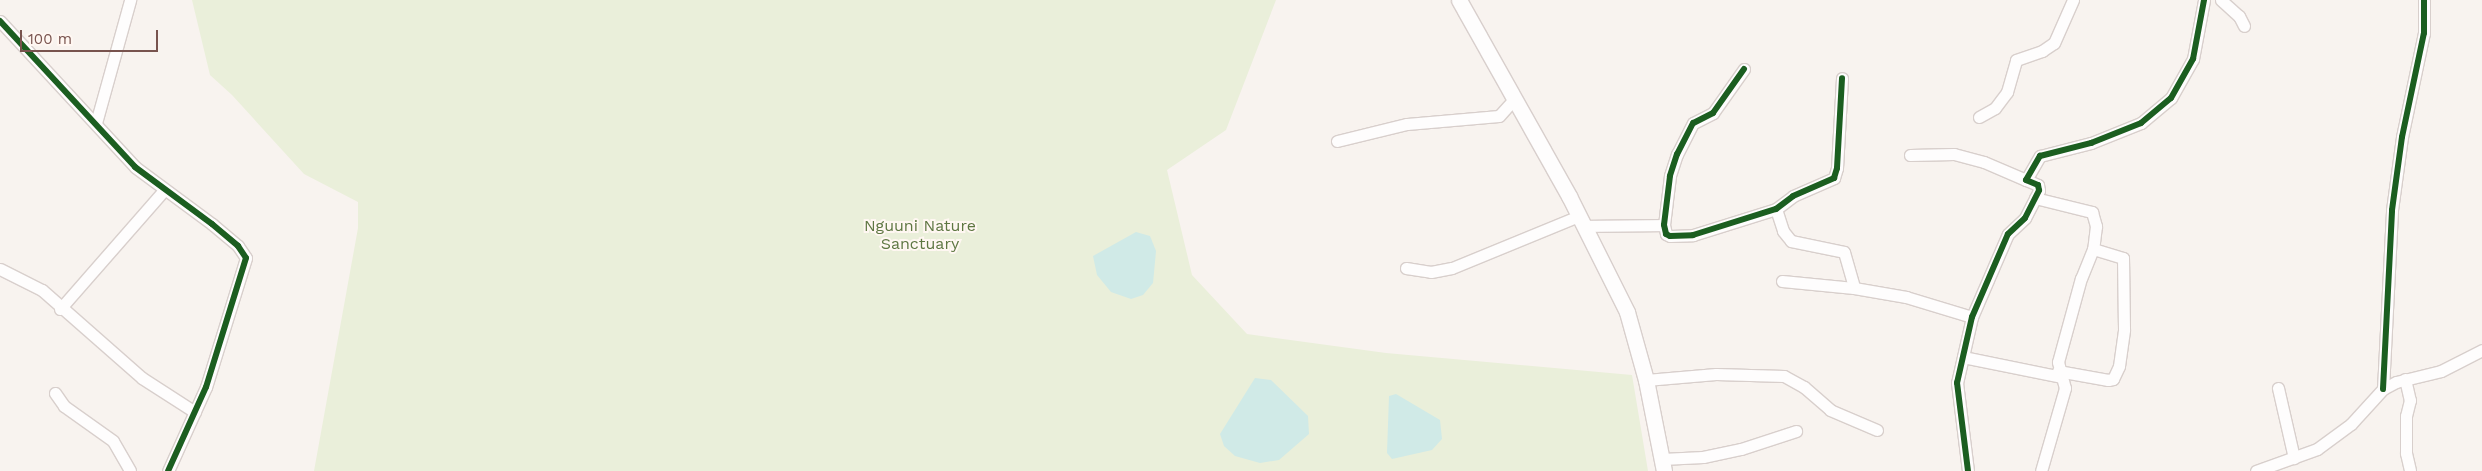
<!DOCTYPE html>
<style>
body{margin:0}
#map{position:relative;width:2482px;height:471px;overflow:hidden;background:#f8f3ef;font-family:"Work Sans",sans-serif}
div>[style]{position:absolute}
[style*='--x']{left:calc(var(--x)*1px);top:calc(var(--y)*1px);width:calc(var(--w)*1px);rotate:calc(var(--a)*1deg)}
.green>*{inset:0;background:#eaefda}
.water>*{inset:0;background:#d0eae7}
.roads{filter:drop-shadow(1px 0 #d8cfcc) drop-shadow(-1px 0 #d8cfcc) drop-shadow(0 1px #d8cfcc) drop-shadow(0 -1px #d8cfcc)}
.minor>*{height:11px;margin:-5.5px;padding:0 5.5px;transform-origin:5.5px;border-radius:5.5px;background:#fefdfd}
.secondary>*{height:15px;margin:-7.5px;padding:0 7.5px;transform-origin:7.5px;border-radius:7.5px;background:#fefdfd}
.cycleway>*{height:6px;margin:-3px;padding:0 3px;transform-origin:3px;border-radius:3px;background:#1b5e20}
span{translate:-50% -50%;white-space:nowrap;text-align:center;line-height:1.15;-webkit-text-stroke:4px #fff7f2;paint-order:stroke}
.park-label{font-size:16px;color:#5e7742}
.scale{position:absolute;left:20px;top:30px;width:138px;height:22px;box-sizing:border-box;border:2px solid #78534e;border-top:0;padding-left:6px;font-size:15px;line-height:18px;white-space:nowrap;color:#78534e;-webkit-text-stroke:4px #fff7f2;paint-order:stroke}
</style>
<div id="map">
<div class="green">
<div style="clip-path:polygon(192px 0,1276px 0,1226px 130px,1167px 170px,1192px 275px,1247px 334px,1386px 353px,1632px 375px,1648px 471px,314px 471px,358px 228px,358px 202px,304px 174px,232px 95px,210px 75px)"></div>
</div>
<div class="water">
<div style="clip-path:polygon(1136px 232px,1150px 236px,1156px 251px,1153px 283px,1143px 295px,1131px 299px,1111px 292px,1097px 275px,1093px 256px)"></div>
<div style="clip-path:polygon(1255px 378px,1271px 380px,1308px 416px,1309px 434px,1279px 460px,1260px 463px,1235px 456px,1224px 446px,1220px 434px)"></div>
<div style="clip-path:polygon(1396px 394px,1440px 420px,1442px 439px,1432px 450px,1392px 459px,1387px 453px,1389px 396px)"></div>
</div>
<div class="roads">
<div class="minor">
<div style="--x:2221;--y:0;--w:24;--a:42"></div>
<div style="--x:2239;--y:16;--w:11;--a:63"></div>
<div style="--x:0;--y:21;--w:199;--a:47.2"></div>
<div style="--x:135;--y:167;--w:96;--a:36.5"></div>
<div style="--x:212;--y:224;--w:34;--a:40"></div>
<div style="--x:238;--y:246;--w:14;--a:56"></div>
<div style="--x:246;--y:258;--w:135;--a:107.2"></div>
<div style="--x:206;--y:387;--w:92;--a:114.3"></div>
<div style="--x:1744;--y:69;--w:54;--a:125.2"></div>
<div style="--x:1713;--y:113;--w:22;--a:153"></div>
<div style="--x:1693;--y:123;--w:35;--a:117"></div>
<div style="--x:1677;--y:154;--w:23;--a:108"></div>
<div style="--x:1670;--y:176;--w:49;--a:97"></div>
<div style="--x:1664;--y:225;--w:9;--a:77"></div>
<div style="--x:1666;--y:234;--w:4;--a:27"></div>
<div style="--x:1670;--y:236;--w:23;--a:-2"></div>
<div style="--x:1693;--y:235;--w:87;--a:-17.4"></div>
<div style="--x:1776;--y:209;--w:21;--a:-37"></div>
<div style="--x:1793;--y:196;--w:45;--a:-23.7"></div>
<div style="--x:1834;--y:178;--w:10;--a:-73"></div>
<div style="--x:1837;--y:168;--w:90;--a:-86.8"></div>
<div style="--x:1979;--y:117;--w:18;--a:-29"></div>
<div style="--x:1995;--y:108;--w:20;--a:-53"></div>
<div style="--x:2007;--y:92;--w:33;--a:-74"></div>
<div style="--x:2016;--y:60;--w:28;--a:-19"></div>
<div style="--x:2042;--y:51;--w:14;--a:-34"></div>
<div style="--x:2054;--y:43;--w:47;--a:-66.2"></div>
<div style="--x:96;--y:123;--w:128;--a:-74.5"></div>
<div style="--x:1337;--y:141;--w:72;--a:-13.7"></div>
<div style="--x:1407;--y:124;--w:92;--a:-5"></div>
<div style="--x:1499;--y:116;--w:24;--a:-48"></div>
<div style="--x:1910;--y:155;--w:44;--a:-1.3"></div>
<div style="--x:1954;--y:154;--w:31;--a:15"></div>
<div style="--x:1984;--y:162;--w:46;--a:23.2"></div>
<div style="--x:2035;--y:198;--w:59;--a:13.8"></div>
<div style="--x:2092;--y:212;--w:15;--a:74"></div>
<div style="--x:2096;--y:226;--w:23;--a:97"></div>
<div style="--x:2093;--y:249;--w:31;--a:112"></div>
<div style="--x:2081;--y:278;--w:87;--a:105.3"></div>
<div style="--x:2058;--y:362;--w:27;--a:75"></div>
<div style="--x:2065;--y:388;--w:86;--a:106.1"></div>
<div style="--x:1776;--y:209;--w:23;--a:72"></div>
<div style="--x:1783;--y:231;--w:13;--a:51"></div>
<div style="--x:1791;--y:241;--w:54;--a:11.7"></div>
<div style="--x:1844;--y:252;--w:37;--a:74"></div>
<div style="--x:1584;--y:226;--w:80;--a:-0.7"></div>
<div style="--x:1406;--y:268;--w:25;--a:9"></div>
<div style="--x:1431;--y:272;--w:21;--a:-11"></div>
<div style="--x:1452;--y:268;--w:137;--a:-22.3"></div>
<div style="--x:0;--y:269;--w:47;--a:26.6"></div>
<div style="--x:42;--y:290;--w:133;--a:41.3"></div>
<div style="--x:142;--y:378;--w:63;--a:32.7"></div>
<div style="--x:1782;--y:281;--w:72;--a:5.6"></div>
<div style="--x:1854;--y:288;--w:53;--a:9.8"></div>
<div style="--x:1906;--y:297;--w:69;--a:16.9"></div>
<div style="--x:60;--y:309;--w:158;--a:-48.8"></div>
<div style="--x:1963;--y:357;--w:100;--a:11.5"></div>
<div style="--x:2058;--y:371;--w:51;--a:10.2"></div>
<div style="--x:2108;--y:380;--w:5;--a:-11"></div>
<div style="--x:2113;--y:379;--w:14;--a:-65"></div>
<div style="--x:2119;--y:366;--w:37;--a:-82"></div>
<div style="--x:2124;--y:329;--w:71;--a:-90.8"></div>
<div style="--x:2123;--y:258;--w:31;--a:-163"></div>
<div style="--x:2405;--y:379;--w:22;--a:77"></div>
<div style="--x:2410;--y:400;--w:16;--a:104"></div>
<div style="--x:2406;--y:416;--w:37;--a:90"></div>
<div style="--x:2406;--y:453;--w:18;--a:77"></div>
<div style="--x:1646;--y:380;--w:70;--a:-4.9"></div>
<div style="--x:1716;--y:374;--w:68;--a:1.7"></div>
<div style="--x:1784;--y:376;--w:23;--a:29"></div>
<div style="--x:1804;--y:387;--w:35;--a:41"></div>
<div style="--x:1830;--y:410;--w:51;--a:23.1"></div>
<div style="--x:2278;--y:388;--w:72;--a:77.1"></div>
<div style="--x:2383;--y:389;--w:179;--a:-87.1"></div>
<div style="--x:2392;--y:210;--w:74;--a:-82.2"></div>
<div style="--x:2402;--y:137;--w:106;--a:-78.1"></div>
<div style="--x:2424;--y:33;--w:33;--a:-90"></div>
<div style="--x:55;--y:393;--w:16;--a:55"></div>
<div style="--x:64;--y:406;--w:60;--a:35.5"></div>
<div style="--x:113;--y:441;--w:34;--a:60"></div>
<div style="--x:1662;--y:459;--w:41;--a:-2.8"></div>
<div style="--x:1703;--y:457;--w:39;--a:-12"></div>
<div style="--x:1741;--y:449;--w:58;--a:-18.1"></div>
<div style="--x:1968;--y:471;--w:89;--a:-97.1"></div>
<div style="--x:1957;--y:383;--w:68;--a:-77.2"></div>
<div style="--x:1972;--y:317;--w:90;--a:-66.6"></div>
<div style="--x:2008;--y:234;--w:23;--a:-43"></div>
<div style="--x:2025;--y:218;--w:31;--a:-63"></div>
<div style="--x:2039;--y:190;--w:5;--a:-101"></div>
<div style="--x:2038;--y:185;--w:13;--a:-157"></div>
<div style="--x:2026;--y:180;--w:28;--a:-60"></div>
<div style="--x:2040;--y:156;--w:53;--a:-14.3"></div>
<div style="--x:2091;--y:143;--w:54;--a:-21.8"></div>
<div style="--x:2141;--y:123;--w:39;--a:-40"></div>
<div style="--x:2171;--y:98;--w:45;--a:-60.6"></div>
<div style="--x:2193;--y:59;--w:60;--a:-79.4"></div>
<div style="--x:2256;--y:471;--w:65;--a:-19.8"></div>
<div style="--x:2317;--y:449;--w:42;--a:-36.3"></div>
<div style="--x:2351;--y:424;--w:47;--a:-47.6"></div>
<div style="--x:2383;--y:389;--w:15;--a:-28"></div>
<div style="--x:2396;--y:382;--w:46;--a:-13.7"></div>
<div style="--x:2441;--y:371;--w:46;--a:-27.1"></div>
</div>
<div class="secondary">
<div style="--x:1459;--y:0;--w:225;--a:60.7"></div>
<div style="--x:1569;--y:196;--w:130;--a:63.4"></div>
<div style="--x:1627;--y:312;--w:71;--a:74.4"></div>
<div style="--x:1646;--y:380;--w:93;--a:78.8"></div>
</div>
</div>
<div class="cycleway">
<div style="--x:0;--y:21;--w:199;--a:47.2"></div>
<div style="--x:135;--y:167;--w:96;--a:36.5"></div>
<div style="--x:212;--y:224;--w:34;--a:40"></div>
<div style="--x:238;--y:246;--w:14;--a:56"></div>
<div style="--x:246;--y:258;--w:135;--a:107.2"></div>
<div style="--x:206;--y:387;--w:92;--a:114.3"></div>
<div style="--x:1744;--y:69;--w:54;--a:125.2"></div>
<div style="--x:1713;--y:113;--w:22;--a:153"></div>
<div style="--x:1693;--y:123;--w:35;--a:117"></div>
<div style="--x:1677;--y:154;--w:23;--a:108"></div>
<div style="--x:1670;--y:176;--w:49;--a:97"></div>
<div style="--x:1664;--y:225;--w:9;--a:77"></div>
<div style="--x:1666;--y:234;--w:4;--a:27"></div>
<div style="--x:1670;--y:236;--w:23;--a:-2"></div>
<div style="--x:1693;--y:235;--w:87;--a:-17.4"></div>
<div style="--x:1776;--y:209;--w:21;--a:-37"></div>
<div style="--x:1793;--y:196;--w:45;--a:-23.7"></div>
<div style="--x:1834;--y:178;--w:10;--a:-73"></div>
<div style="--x:1837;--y:168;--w:90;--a:-86.8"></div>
<div style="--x:2383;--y:389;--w:179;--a:-87.1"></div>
<div style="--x:2392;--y:210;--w:74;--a:-82.2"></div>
<div style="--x:2402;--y:137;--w:106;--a:-78.1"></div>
<div style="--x:2424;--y:33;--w:33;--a:-90"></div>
<div style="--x:1968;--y:471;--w:89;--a:-97.1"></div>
<div style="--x:1957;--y:383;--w:68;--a:-77.2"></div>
<div style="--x:1972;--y:317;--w:90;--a:-66.6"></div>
<div style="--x:2008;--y:234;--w:23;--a:-43"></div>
<div style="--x:2025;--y:218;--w:31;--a:-63"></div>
<div style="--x:2039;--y:190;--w:5;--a:-101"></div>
<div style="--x:2038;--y:185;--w:13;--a:-157"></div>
<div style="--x:2026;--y:180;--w:28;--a:-60"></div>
<div style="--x:2040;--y:156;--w:53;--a:-14.3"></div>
<div style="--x:2091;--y:143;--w:54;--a:-21.8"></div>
<div style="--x:2141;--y:123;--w:39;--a:-40"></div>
<div style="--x:2171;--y:98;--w:45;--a:-60.6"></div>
<div style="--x:2193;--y:59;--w:60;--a:-79.4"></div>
</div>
<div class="park-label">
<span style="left:920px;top:235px">Nguuni Nature<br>Sanctuary</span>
</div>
<div class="scale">100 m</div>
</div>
